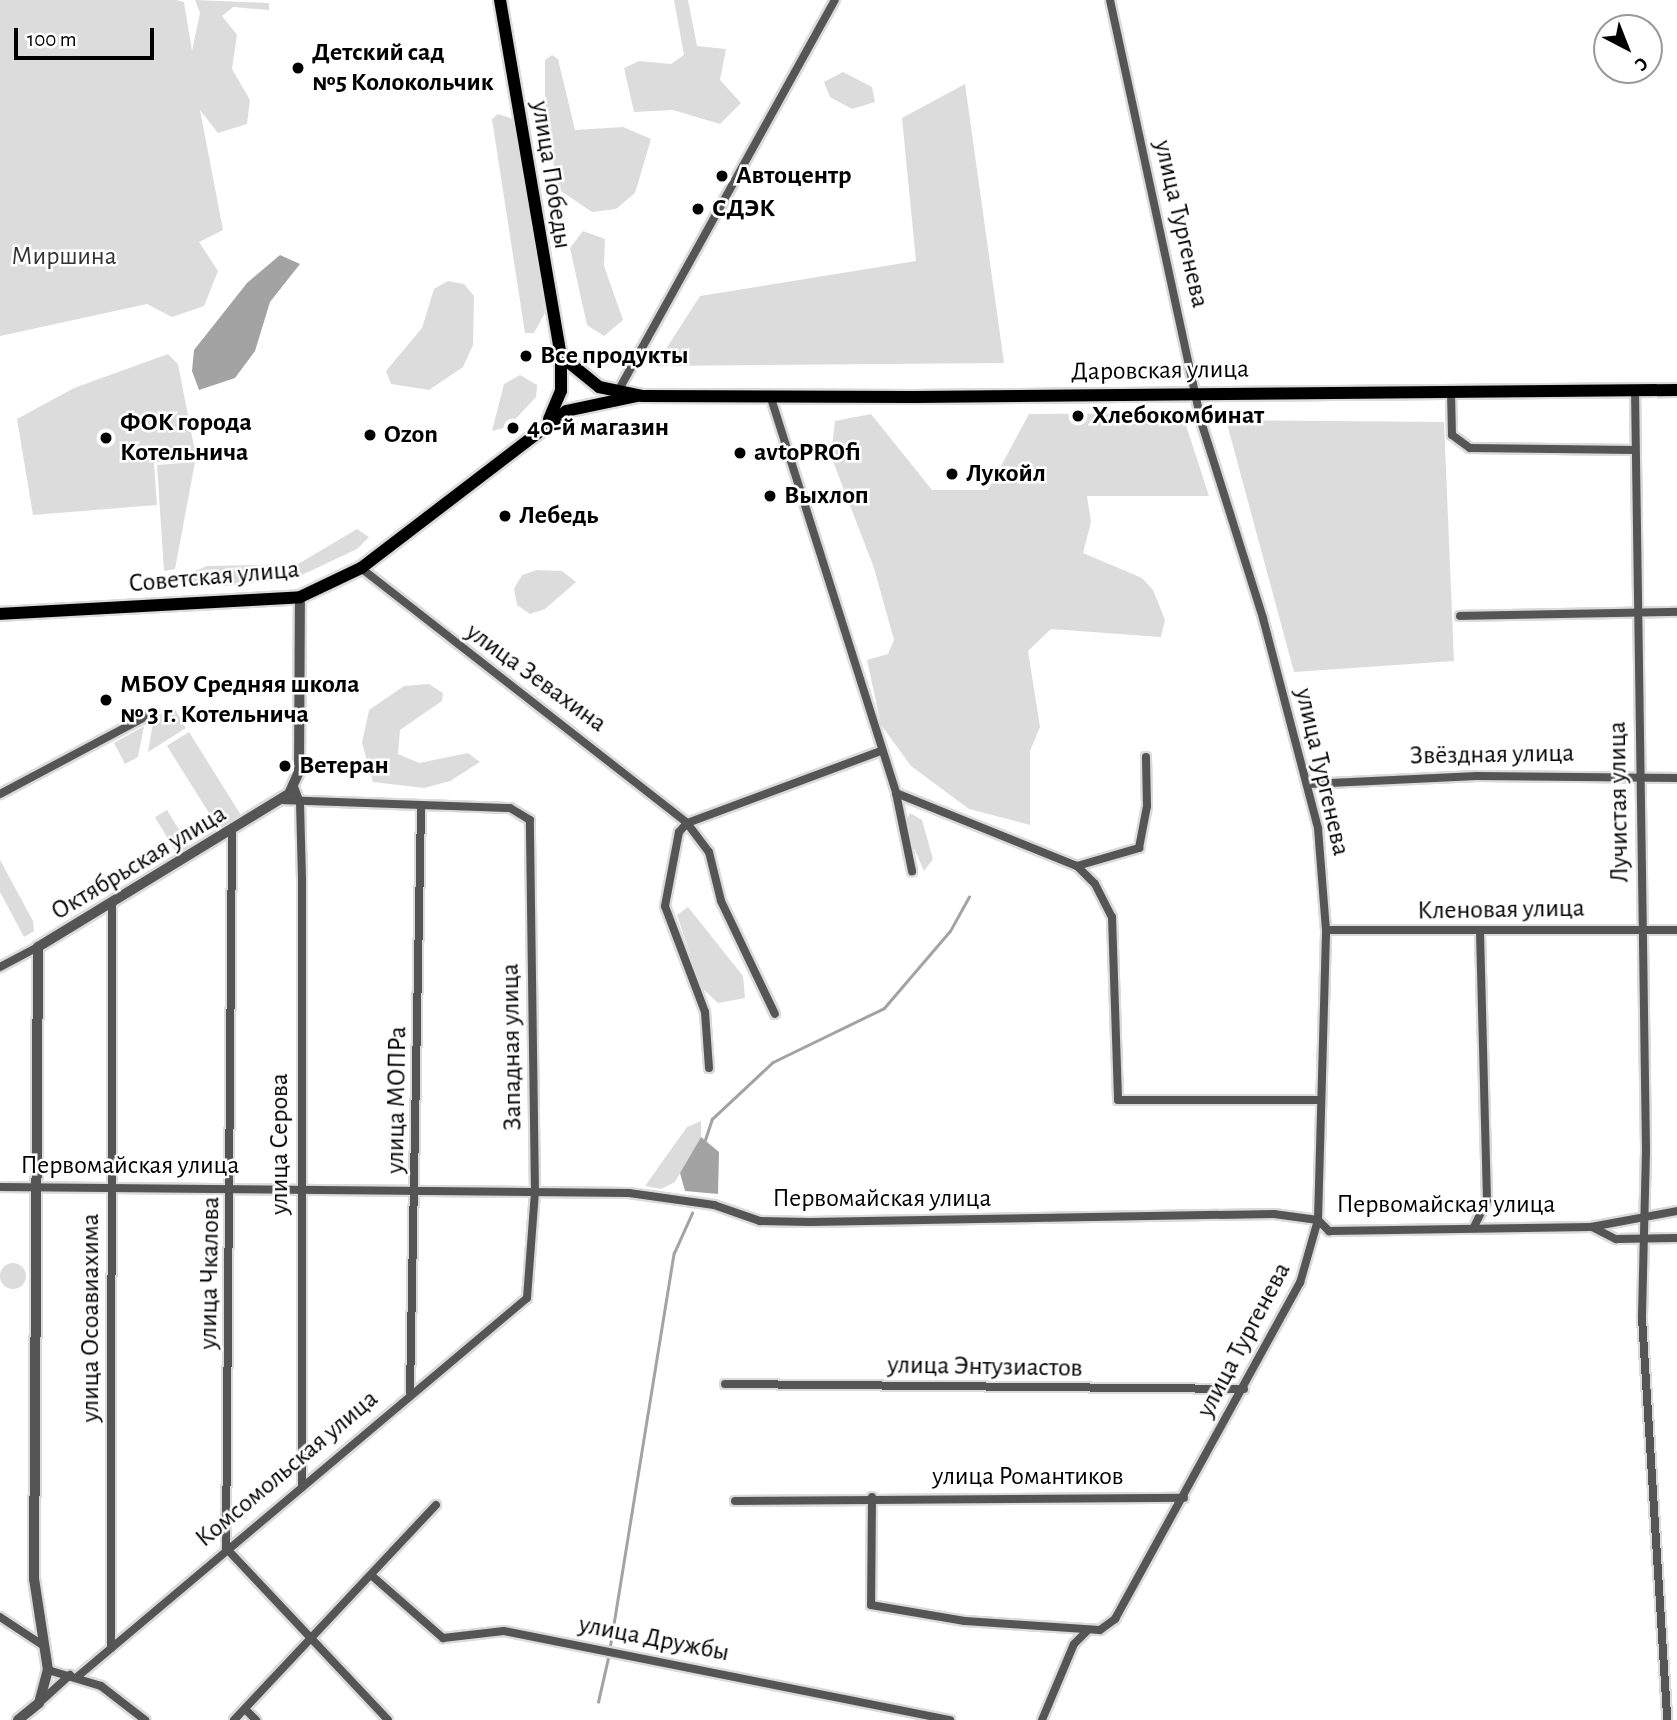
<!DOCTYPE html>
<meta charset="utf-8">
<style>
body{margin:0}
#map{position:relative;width:1677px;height:1720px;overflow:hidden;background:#fff;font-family:"Alegreya Sans",sans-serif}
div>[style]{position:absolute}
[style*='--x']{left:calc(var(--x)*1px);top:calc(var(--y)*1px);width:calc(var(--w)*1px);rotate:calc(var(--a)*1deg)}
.green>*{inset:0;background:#dcdcdc;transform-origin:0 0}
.round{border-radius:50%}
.water>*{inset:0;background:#a3a3a3}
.stream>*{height:2.5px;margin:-1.25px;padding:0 1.25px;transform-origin:1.25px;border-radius:1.25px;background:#a3a3a3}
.roads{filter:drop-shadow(2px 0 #dbdbdb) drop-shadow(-2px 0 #dbdbdb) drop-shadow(0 2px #dbdbdb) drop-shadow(0 -2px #dbdbdb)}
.minor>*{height:8px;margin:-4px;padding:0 4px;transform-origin:4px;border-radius:4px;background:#555}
.tertiary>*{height:10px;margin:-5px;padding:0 5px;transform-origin:5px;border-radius:5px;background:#555}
.primary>*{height:12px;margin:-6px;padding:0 6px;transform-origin:6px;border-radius:6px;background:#000}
.trunk>*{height:12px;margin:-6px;padding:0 6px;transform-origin:6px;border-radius:6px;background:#000}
.dots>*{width:19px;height:19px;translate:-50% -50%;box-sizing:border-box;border:4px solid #fff;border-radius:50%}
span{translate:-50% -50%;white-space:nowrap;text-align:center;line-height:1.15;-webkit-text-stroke:5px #fff;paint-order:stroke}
.poi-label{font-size:26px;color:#000;font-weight:700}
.left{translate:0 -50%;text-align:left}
.street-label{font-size:26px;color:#000}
.park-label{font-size:26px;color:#333}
.north{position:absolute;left:1593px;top:14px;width:70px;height:70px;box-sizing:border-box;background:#fff;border:2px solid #999;border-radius:50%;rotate:138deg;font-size:19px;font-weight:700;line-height:28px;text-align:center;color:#000}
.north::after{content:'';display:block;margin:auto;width:24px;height:32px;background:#000;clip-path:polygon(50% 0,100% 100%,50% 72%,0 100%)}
.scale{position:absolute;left:14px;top:28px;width:140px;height:32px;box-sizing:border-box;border:4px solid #000;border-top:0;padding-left:9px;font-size:21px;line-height:24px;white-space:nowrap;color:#000;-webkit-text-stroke:5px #fff;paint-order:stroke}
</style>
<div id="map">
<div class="green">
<div style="clip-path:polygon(0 0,176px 0,184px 2px,192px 51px,200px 13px,195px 0,269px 3px,269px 10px,233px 7px,222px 16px,237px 35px,232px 69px,250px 100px,247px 124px,218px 133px,200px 110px,223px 230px,199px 242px,218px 271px,204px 306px,172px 317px,147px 304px,0 336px)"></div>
<div style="clip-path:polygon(674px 0,688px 0,697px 46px,726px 49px,720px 80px,741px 103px,720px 124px,673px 110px,634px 112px,624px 68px,639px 61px,671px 64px,684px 55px)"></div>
<div style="clip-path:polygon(552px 55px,558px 59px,575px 130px,623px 127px,651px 139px,635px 193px,616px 209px,592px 212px,558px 189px,545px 114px,545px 60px)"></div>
<div style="clip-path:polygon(843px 72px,872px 87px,875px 102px,852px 109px,830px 97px,824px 82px)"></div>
<div style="clip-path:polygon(965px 84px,1004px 363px,655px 366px,700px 296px,916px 261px,902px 118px)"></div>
<div style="clip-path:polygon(498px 114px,513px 119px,515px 126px,545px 313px,534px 333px,525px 333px,492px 119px)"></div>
<div style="clip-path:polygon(583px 231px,605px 239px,604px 266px,623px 320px,604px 336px,587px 325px,570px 248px)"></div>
<div style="clip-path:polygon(448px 281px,464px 284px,474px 296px,473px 345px,463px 367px,429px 390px,391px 384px,386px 371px,422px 328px,434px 289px)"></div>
<div style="clip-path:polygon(168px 354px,178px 364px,196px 457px,154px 463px,157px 505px,33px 515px,17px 419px,74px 388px)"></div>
<div style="clip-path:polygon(520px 375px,537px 385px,536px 397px,508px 427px,492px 431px,504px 384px)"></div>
<div style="clip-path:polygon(1182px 413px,1209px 496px,1087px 496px,1091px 522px,1083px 553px,1142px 578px,1153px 590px,1165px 620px,1161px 637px,1051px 629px,1028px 651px,1040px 727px,1030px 751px,1030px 825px,969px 809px,911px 766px,881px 725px,867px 660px,888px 654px,894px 640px,874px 568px,831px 456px,835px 421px,871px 414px,932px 490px,988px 490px,1029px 414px)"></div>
<div style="clip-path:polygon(1226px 420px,1444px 422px,1454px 661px,1294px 672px)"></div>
<div style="clip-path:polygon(195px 462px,175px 569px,164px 571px,157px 465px)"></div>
<div style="clip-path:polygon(357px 529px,369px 537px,357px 549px,302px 575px,226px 586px,195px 583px,185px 575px,207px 566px,298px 564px)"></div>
<div style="clip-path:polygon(537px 570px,562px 571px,576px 582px,545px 609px,530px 614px,517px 605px,514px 589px,522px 575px)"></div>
<div style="clip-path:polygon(429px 684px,443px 693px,442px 701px,400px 730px,398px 754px,419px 763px,468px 753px,480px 762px,450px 781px,424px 788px,373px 782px,362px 743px,369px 710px,404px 686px)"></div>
<div style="clip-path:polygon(174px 708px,186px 728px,148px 752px,154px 717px)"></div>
<div style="clip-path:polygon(144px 726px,138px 757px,125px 764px,114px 743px)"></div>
<div style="left:189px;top:732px;width:100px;height:26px;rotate:58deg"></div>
<div style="left:167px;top:810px;width:43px;height:14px;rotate:59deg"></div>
<div style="clip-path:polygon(910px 813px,922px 820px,933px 859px,924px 871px,904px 825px)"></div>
<div style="clip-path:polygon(0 860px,33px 921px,34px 931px,24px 937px,0 892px)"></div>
<div style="clip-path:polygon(688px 907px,743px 976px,745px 998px,718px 1003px,701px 987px,677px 915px)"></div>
<div style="clip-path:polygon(701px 1121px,701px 1137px,675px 1182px,661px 1189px,645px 1186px,687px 1127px)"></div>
<div class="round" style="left:0;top:1263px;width:26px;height:26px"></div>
</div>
<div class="water">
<div style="clip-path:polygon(280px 255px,300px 264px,270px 302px,255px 351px,235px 378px,199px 390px,192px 371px,194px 350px,247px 283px)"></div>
<div style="clip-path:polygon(701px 1137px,719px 1152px,718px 1194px,685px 1191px,680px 1173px)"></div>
</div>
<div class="stream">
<div style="--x:705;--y:1140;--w:22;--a:-72"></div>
<div style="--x:712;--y:1119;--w:83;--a:-43.1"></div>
<div style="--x:773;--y:1062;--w:123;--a:-25.9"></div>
<div style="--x:884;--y:1008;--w:101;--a:-49.4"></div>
<div style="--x:950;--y:931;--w:39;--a:-61"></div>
<div style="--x:610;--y:1646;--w:398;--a:-80.8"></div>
<div style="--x:674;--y:1253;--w:44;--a:-65.8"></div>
<div style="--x:598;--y:1702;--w:45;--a:-77.2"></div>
</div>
<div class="roads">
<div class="minor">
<div style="--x:1635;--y:390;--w:761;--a:89.17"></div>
<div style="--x:1646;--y:1151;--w:167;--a:91.4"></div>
<div style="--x:1642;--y:1318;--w:403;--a:86.4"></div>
<div style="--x:1451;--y:392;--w:43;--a:88.7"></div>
<div style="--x:1452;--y:435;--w:22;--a:36"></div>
<div style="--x:1470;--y:448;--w:165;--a:0.7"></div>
<div style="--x:617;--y:393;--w:449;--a:-61"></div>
<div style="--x:770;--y:395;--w:417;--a:72.4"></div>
<div style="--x:896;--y:793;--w:80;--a:78.4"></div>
<div style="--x:361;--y:568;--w:414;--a:38"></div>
<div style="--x:687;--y:823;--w:207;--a:-20.4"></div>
<div style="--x:1460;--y:616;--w:217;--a:-1.1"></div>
<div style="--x:1309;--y:784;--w:168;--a:-2.7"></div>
<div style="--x:1477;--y:776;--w:200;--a:0.6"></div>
<div style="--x:294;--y:787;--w:17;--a:69"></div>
<div style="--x:300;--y:803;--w:77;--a:88.5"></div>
<div style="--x:302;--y:880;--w:605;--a:90"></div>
<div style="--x:896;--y:793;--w:195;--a:22"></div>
<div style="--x:1077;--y:866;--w:25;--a:45"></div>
<div style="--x:1095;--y:884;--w:37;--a:63"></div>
<div style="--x:1112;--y:917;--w:183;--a:88.1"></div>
<div style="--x:1118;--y:1100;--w:203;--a:0"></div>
<div style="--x:0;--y:794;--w:174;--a:-28"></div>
<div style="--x:232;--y:832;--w:716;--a:90.48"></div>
<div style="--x:226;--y:1548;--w:236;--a:46.7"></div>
<div style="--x:1077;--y:866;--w:65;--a:-16.2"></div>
<div style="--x:1139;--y:848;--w:43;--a:-79.2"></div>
<div style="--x:1147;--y:806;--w:49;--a:-91.2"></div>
<div style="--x:1326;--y:930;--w:351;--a:0"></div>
<div style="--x:0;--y:967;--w:43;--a:-27.8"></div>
<div style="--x:709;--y:1068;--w:56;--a:-94.1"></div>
<div style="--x:705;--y:1012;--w:113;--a:-110.7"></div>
<div style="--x:665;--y:906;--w:75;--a:-79.3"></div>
<div style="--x:679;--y:832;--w:12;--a:-48"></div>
<div style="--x:687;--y:823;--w:36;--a:53"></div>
<div style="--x:709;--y:852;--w:50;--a:76.2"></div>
<div style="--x:721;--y:901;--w:125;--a:64.5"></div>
<div style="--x:0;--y:1187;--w:629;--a:0.55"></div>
<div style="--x:629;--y:1193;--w:86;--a:8"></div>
<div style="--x:714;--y:1205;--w:49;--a:19.2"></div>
<div style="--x:760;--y:1221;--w:50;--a:1.1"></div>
<div style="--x:810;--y:1222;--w:464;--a:-1"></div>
<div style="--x:1274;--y:1214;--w:44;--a:7.8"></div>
<div style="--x:1318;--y:1220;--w:16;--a:45"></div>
<div style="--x:1329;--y:1231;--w:262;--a:-0.9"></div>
<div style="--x:1591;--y:1227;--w:87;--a:-10.5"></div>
<div style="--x:1474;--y:1227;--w:30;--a:-64"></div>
<div style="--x:1487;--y:1200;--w:266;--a:-91.5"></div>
<div style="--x:1592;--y:1227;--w:27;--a:27"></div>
<div style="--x:1616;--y:1239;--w:61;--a:-0.9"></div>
<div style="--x:725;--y:1384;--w:519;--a:0.55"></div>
<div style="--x:410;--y:1392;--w:585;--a:-88.92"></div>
<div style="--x:872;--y:1497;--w:108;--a:90.5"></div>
<div style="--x:871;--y:1605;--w:95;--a:9.7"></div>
<div style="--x:965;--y:1621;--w:135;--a:3.8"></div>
<div style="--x:1100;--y:1630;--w:19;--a:-36"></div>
<div style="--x:1115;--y:1619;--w:384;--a:-61.2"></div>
<div style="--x:1300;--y:1283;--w:66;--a:-74.1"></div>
<div style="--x:1318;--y:1220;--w:290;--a:-88.4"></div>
<div style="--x:1326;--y:930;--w:102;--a:-94.5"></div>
<div style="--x:1318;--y:828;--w:217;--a:-104.7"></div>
<div style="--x:1263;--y:618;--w:207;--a:-107.5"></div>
<div style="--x:1201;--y:421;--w:431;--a:-102.2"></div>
<div style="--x:735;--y:1501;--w:449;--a:-0.4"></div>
<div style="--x:371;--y:1575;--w:96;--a:41.2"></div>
<div style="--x:443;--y:1638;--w:61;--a:-6.5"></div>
<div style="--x:504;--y:1631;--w:455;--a:11.3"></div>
<div style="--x:0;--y:1617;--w:49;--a:33.4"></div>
<div style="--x:111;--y:1648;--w:743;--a:-89.92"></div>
<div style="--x:48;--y:1670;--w:55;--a:16.8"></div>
<div style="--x:101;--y:1686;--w:56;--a:37.7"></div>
<div style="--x:77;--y:1677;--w:588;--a:-40.1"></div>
<div style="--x:527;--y:1298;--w:106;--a:-85.7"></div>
<div style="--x:535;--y:1192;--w:372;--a:-90.8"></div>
<div style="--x:530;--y:820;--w:23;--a:-149"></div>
<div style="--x:510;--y:808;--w:226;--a:-178"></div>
<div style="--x:39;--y:1703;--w:42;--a:-42.1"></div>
<div style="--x:245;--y:1709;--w:16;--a:45"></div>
<div style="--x:234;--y:1720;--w:295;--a:-46.8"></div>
<div style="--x:1042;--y:1720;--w:82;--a:-67.2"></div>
<div style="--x:1074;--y:1644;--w:17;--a:-45"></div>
</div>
<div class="tertiary">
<div style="--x:18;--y:1720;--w:27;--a:-39"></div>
<div style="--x:39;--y:1703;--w:34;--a:-75"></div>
<div style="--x:48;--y:1670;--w:92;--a:-98.7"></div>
<div style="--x:34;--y:1579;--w:632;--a:-89.64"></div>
<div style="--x:38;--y:947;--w:294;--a:-31.4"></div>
<div style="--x:289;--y:794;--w:24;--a:-66"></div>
<div style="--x:299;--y:772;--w:175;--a:-89.7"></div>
</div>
<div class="primary">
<div style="--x:549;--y:419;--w:30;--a:-67"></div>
<div style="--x:561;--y:391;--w:35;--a:-90"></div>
<div style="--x:0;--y:614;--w:300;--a:-3.2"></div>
<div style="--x:300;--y:597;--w:68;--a:-25.4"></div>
<div style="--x:361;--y:568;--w:258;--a:-37.4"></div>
<div style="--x:566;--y:411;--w:73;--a:-11.9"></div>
</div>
<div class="trunk">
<div style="--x:500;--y:0;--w:361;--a:80.3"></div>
<div style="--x:561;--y:356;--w:49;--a:39.2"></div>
<div style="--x:599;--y:387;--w:45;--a:11.6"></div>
<div style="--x:643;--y:396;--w:271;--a:0.2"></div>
<div style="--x:914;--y:397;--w:763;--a:-0.53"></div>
</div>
</div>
<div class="dots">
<div style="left:298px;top:68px;background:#000"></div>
<div style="left:722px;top:176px;background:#000"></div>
<div style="left:698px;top:209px;background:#000"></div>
<div style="left:526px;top:356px;background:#000"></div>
<div style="left:1078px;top:416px;background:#000"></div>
<div style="left:513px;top:428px;background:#000"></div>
<div style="left:370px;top:435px;background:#000"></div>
<div style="left:106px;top:438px;background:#000"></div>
<div style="left:740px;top:453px;background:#000"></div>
<div style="left:952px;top:474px;background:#000"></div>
<div style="left:770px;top:496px;background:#000"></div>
<div style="left:505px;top:516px;background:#000"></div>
<div style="left:106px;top:700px;background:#000"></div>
<div style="left:285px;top:766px;background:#000"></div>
</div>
<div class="poi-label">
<span class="left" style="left:312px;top:68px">Детский сад<br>№5 Колокольчик</span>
<span class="left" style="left:736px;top:176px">Автоцентр</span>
<span class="left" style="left:712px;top:209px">СДЭК</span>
<span class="left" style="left:540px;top:356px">Все продукты</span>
<span class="left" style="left:1092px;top:416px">Хлебокомбинат</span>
<span class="left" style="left:120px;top:438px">ФОК города<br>Котельнича</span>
<span class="left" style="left:527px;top:428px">40-й магазин</span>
<span class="left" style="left:384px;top:435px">Ozon</span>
<span class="left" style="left:754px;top:453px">avtoPROfi</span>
<span class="left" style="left:966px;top:474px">Лукойл</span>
<span class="left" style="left:784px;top:496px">Выхлоп</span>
<span class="left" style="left:519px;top:516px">Лебедь</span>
<span class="left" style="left:120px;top:700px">МБОУ Средняя школа<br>№ 3 г. Котельнича</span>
<span class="left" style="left:299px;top:766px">Ветеран</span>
</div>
<div class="street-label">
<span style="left:551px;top:175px;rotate:81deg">улица Победы</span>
<span style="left:1181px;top:224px;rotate:77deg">улица Тургенева</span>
<span style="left:1160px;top:371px;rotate:-1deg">Даровская улица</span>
<span style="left:214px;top:577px;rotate:-5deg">Советская улица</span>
<span style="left:536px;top:678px;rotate:36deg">улица Зевахина</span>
<span style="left:1492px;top:755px;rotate:-1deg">Звёздная улица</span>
<span style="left:1322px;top:772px;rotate:77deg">улица Тургенева</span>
<span style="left:1619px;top:802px;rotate:-91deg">Лучистая улица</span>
<span style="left:139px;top:863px;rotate:-31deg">Октябрьская улица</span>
<span style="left:1501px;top:910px;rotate:-1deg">Кленовая улица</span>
<span style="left:512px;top:1047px;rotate:-91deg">Западная улица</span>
<span style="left:397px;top:1100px;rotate:-89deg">улица МОПРа</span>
<span style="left:280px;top:1144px;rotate:-90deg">улица Серова</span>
<span style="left:130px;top:1166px">Первомайская улица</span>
<span style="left:882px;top:1199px">Первомайская улица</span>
<span style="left:1446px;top:1205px">Первомайская улица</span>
<span style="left:210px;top:1273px;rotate:-89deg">улица Чкалова</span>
<span style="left:91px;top:1318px;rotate:-90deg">улица Осоавиахима</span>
<span style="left:1244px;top:1340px;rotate:-62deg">улица Тургенева</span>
<span style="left:985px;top:1367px;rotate:1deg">улица Энтузиастов</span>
<span style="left:287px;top:1469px;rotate:-40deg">Комсомольская улица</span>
<span style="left:1028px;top:1477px">улица Романтиков</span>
<span style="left:654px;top:1639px;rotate:11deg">улица Дружбы</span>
</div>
<div class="park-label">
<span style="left:64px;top:257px">Миршина</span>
</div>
<div class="north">С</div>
<div class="scale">100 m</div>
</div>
